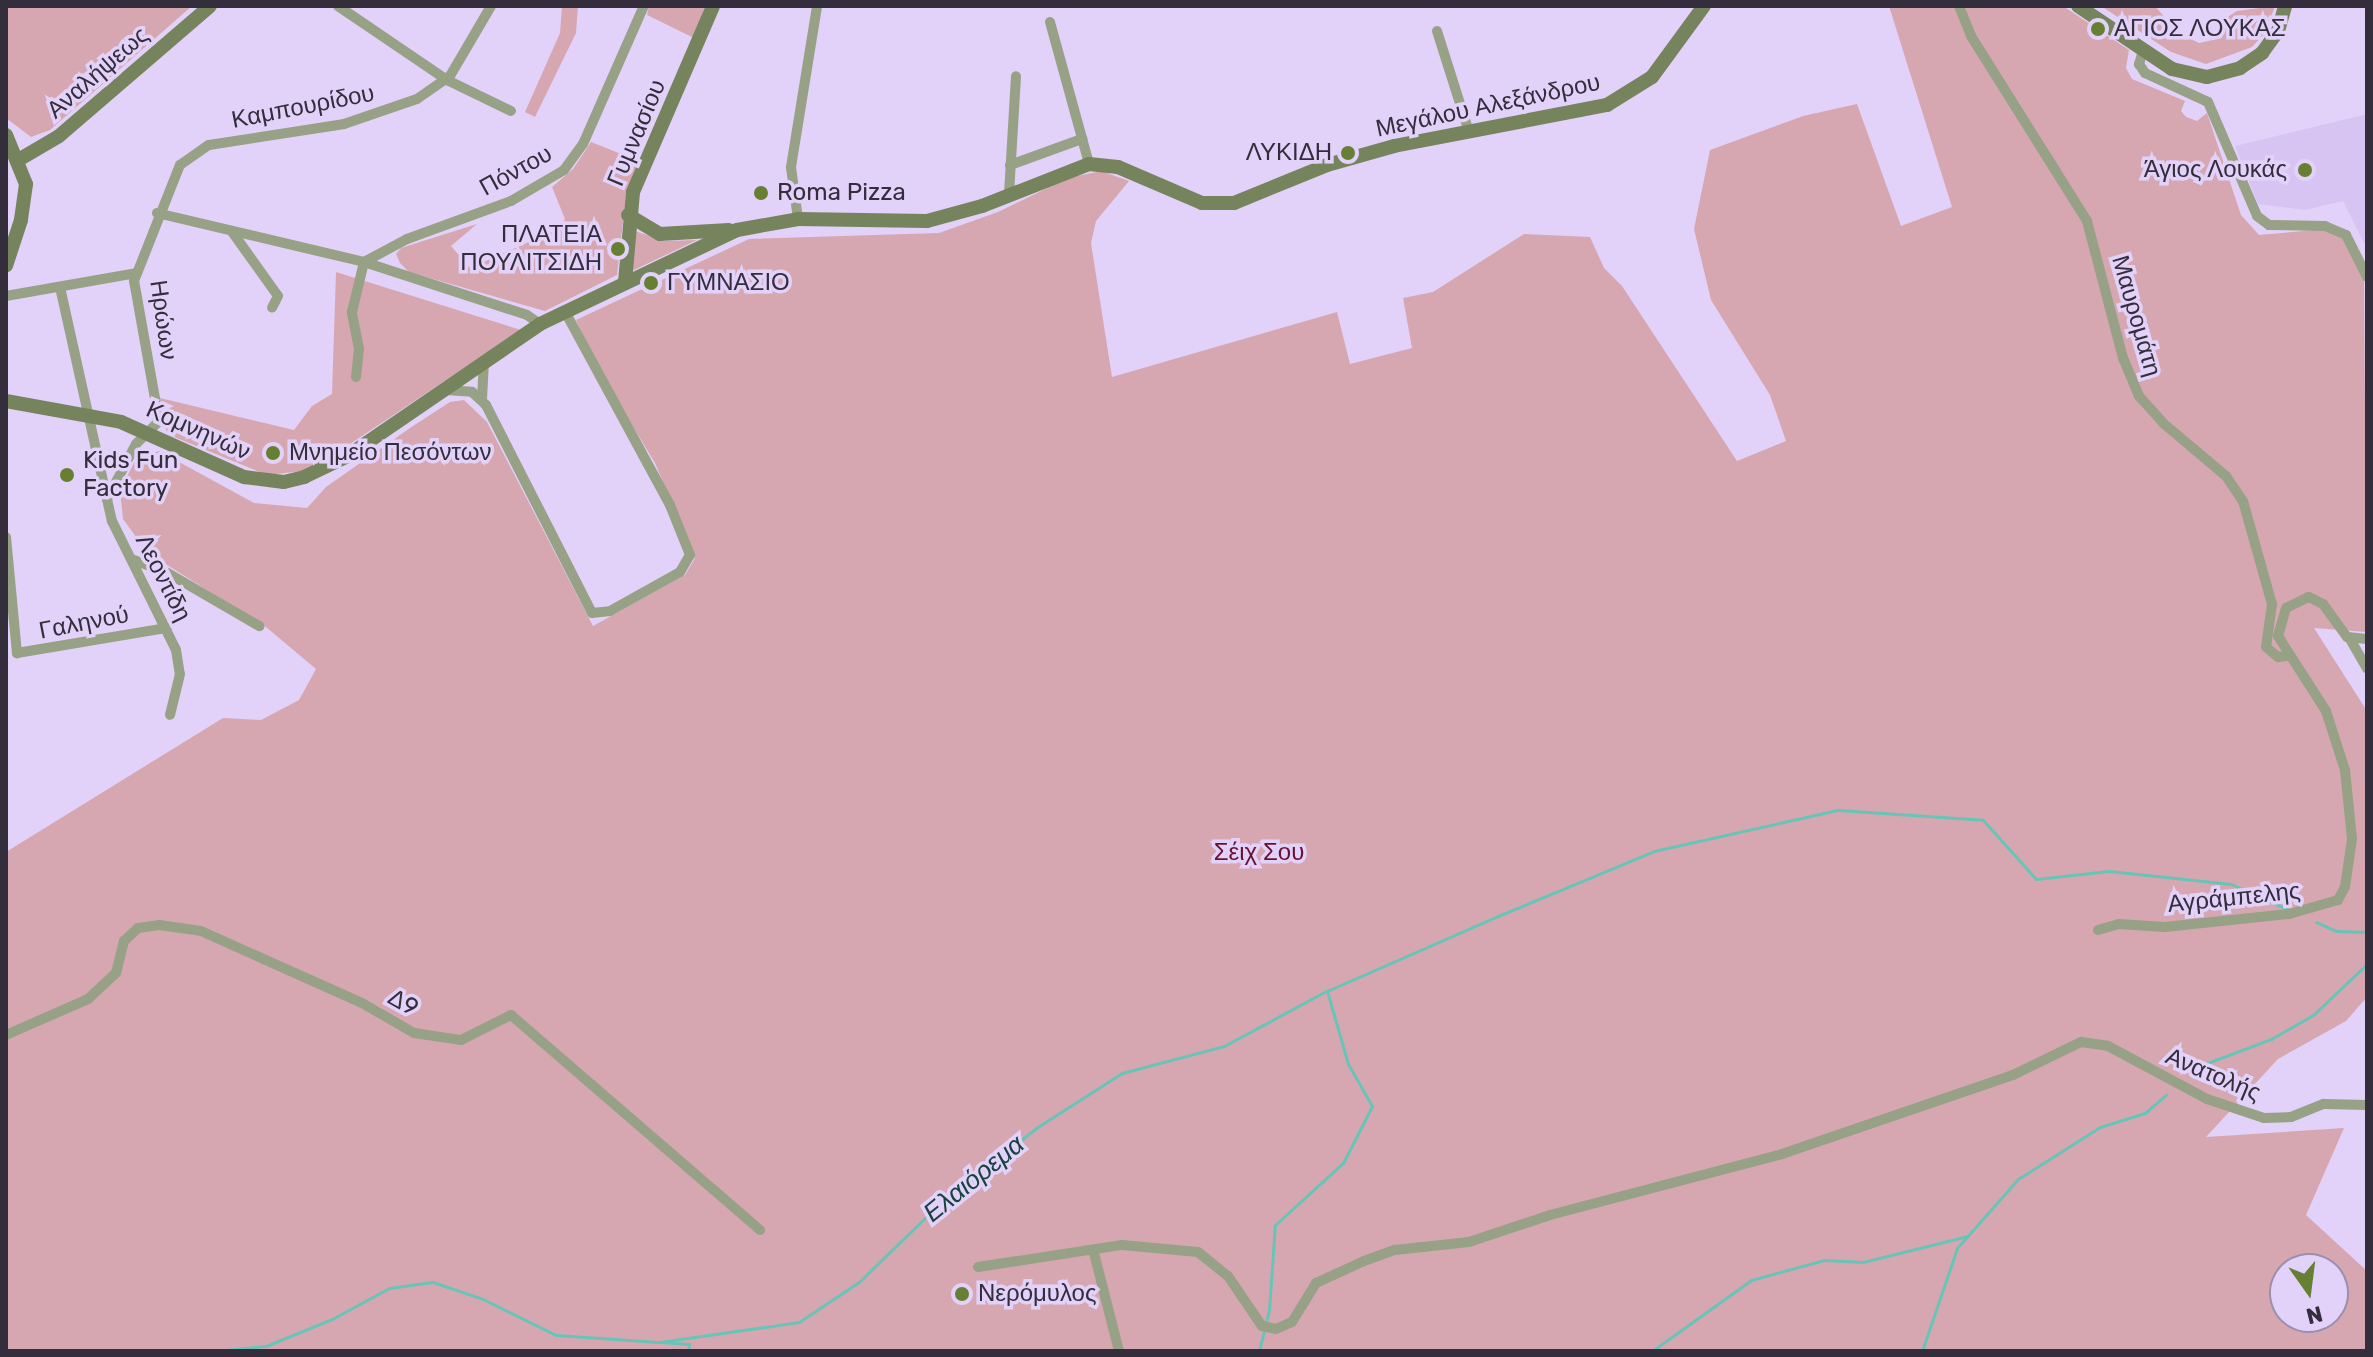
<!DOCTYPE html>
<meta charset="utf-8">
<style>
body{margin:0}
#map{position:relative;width:2373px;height:1357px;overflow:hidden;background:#e2d1f9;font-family:Rubik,sans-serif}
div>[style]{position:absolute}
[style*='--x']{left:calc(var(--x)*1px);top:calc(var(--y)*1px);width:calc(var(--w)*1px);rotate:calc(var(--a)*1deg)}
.built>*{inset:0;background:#d8c4f2}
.green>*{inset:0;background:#d7a7b1}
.stream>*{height:3px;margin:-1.5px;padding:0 1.5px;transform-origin:1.5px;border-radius:1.5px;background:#69c4b8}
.street>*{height:10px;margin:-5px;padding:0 5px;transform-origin:5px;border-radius:5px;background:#96a186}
.secondary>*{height:14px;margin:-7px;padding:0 7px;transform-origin:7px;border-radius:7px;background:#75845d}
.dots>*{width:22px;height:22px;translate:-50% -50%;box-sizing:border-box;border:4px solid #e2d1f9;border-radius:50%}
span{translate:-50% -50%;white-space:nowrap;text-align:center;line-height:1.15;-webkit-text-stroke:7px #e2d1f9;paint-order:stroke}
.poi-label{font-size:24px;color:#342d3c}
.left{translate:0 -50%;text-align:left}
.right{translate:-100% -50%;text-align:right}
.street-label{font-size:24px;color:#342d3c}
.park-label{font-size:24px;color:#671230}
.water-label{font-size:26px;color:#18423d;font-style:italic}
.frame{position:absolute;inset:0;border:8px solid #342d3c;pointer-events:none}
.north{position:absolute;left:2269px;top:1253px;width:80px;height:80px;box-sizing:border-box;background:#e2d1f9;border:2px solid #9c8fad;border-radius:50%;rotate:166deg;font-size:22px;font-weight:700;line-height:32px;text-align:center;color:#342d3c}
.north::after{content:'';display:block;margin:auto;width:28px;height:36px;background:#667f32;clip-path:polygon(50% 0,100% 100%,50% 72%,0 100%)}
</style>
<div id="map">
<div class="built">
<div style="clip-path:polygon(2367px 114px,2367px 249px,2343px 201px,2305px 210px,2258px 204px,2235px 146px)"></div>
</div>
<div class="green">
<div style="clip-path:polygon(6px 6px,192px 6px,50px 130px,31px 137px,6px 118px)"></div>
<div style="clip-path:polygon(562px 6px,578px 6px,576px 33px,535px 117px,525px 112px,560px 33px)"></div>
<div style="clip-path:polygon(649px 6px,705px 6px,694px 38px,647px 15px)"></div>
<div style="clip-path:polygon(evenodd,1889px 6px,2063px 6px,2129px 50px,2126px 68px,2132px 79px,2185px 101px,2181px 111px,2186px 117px,2197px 121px,2207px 113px,2241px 215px,2259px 235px,2327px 229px,2342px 237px,2364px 279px,2367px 632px,2314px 628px,2367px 711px,2367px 997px,2346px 1021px,2278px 1059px,2206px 1137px,2344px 1128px,2306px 1215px,2367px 1271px,2367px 1351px,6px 1351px,6px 852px,223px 718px,261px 720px,299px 700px,316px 669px,266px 627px,148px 553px,123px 519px,120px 490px,136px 459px,159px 451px,254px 503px,307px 508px,326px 487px,410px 428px,450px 402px,464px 400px,487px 422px,593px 626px,685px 575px,695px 558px,655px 463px,597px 367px,576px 320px,749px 239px,939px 233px,998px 212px,1068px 178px,1101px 171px,1129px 181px,1096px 221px,1091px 243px,1112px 377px,1337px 312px,1350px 364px,1412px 348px,1403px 298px,1433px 292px,1524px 234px,1590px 237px,1604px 268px,1622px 286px,1737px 461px,1786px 441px,1770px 395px,1711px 300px,1694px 229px,1710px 150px,1803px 116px,1857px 104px,1901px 226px,1952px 207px,1889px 6px,2285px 1269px,2333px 1269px,2333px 1317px,2285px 1317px,2285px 1269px)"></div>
<div style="clip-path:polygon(2101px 6px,2155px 6px,2178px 33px,2199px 43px,2222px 38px,2220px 22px,2237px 11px,2275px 6px,2265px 33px,2252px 47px,2206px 64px,2171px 52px)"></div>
<div style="clip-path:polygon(591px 142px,639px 161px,626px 195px,617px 275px,545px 311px,409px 272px,400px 263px,396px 254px,401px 248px,477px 224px,451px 246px,470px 268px,558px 229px,565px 219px,552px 187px,573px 169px)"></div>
<div style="clip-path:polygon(635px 231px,664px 241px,697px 240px,632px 271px)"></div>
<div style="clip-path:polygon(336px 272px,521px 330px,311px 470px,267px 475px,167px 434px,160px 398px,294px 430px,312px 406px,332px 394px)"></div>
</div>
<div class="stream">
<div style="--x:2316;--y:922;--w:22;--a:24"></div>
<div style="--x:2336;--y:931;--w:31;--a:2"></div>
<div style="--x:2202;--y:1065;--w:74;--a:-20.6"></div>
<div style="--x:2271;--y:1039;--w:48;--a:-29.7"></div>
<div style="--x:2313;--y:1015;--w:74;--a:-43.4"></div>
<div style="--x:216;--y:1351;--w:50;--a:-5.7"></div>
<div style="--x:266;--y:1346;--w:71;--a:-22.2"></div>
<div style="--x:332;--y:1319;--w:65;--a:-28.5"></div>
<div style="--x:389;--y:1288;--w:44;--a:-7.8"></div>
<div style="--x:433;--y:1282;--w:53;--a:18.8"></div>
<div style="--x:483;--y:1299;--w:81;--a:26.3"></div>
<div style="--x:556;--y:1335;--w:102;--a:3.9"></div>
<div style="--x:688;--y:1351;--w:7;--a:-82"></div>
<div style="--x:689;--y:1344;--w:30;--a:-176"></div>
<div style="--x:659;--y:1342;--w:141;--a:-8.1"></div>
<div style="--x:799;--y:1322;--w:72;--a:-33.7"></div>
<div style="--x:859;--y:1282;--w:99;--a:-44.2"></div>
<div style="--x:930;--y:1213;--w:136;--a:-38.7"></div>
<div style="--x:1036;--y:1128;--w:102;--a:-32.6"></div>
<div style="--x:1122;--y:1073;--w:106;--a:-14.8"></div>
<div style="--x:1224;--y:1046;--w:116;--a:-28.3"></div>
<div style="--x:1259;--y:1351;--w:42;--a:-76.3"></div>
<div style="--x:1269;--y:1310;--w:85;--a:-86"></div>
<div style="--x:1275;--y:1225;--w:92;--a:-42.4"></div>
<div style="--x:1343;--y:1163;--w:64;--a:-63"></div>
<div style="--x:1372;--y:1106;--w:48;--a:-119.7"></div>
<div style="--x:1348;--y:1064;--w:76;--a:-106"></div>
<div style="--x:1327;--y:991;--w:187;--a:-23.7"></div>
<div style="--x:1498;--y:916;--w:169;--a:-22.6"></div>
<div style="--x:1654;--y:851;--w:189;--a:-12.6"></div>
<div style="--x:1838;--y:810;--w:145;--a:3.9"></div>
<div style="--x:1983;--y:820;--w:79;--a:48.1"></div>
<div style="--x:2036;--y:879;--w:73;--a:-6.3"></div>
<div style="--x:2109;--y:871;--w:123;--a:6.1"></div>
<div style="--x:2231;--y:884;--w:61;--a:24.1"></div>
<div style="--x:1652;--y:1351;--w:122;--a:-35.6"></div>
<div style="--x:1751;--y:1280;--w:76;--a:-15.3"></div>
<div style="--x:1824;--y:1260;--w:39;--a:3"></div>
<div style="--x:1863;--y:1262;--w:108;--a:-13.9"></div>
<div style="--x:1922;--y:1351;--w:109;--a:-71.2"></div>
<div style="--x:1957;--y:1248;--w:92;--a:-48.5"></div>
<div style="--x:2018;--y:1179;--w:97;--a:-32.4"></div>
<div style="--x:2100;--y:1127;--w:47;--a:-17.3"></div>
<div style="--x:2145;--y:1113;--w:28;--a:-41"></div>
</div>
<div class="street">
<div style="--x:338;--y:6;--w:132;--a:34.2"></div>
<div style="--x:447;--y:80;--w:71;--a:25.8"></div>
<div style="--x:1959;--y:6;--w:32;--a:68"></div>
<div style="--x:1971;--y:36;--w:218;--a:57.9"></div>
<div style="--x:2087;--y:221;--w:142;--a:75.3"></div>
<div style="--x:2123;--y:358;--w:41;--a:67.2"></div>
<div style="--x:2139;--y:396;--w:36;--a:48"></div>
<div style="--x:2163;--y:423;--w:82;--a:40.1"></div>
<div style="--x:2226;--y:476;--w:30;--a:56"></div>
<div style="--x:2243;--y:501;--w:107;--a:74.3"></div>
<div style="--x:2272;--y:604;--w:43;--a:97.9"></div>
<div style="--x:2266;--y:647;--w:16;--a:40"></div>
<div style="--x:2278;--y:657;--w:9;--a:-6"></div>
<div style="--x:1050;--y:22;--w:147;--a:74.6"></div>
<div style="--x:1437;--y:31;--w:103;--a:72.4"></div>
<div style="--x:2143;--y:51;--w:14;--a:107"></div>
<div style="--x:2139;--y:64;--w:11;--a:56"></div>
<div style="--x:2145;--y:73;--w:69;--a:24.7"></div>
<div style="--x:2208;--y:102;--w:124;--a:66.7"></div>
<div style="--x:2257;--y:216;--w:15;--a:37"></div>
<div style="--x:2269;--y:225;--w:56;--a:1"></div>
<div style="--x:2325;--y:226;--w:23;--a:23"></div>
<div style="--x:2346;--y:235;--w:47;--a:63.4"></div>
<div style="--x:1010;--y:165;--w:77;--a:-19.9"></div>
<div style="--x:1009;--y:194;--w:118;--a:-86.6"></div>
<div style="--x:157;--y:213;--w:213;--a:13.3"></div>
<div style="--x:364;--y:262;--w:171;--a:18"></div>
<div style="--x:527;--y:315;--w:16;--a:35"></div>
<div style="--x:798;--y:219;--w:52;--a:-97.7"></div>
<div style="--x:791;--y:167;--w:163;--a:-80.8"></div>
<div style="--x:233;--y:233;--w:77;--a:54.5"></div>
<div style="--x:278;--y:296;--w:13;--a:117"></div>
<div style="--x:60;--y:287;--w:240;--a:77.5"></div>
<div style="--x:112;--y:521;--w:144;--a:63.6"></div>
<div style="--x:176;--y:650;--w:24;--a:81"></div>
<div style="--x:180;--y:674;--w:42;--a:103.7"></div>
<div style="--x:6;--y:296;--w:132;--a:-10"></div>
<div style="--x:356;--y:377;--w:28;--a:-84"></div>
<div style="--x:359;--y:349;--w:38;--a:-101"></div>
<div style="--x:352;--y:312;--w:51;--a:-76.5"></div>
<div style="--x:364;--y:262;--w:49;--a:-28.1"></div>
<div style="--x:407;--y:239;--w:111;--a:-20.1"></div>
<div style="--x:511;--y:201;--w:61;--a:-30.3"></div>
<div style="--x:564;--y:170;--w:32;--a:-54"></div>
<div style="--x:583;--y:144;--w:151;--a:-66.2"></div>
<div style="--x:446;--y:390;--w:26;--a:4"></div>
<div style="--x:472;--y:392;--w:19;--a:43"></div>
<div style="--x:486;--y:405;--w:233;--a:63"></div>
<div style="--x:592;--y:613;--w:18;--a:-6"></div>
<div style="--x:610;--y:611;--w:80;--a:-29.1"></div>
<div style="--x:680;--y:572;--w:20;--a:-60"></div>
<div style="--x:690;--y:555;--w:54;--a:-111.8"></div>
<div style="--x:670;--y:505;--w:220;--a:-118.5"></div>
<div style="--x:482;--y:399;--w:37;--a:-87"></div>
<div style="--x:107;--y:499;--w:62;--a:-62.2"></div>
<div style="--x:136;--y:444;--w:33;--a:-45"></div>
<div style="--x:159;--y:421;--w:142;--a:-100.1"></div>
<div style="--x:134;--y:281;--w:125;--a:-68.4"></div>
<div style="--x:180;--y:165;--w:35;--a:-35"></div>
<div style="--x:209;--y:145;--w:137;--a:-8.8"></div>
<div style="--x:344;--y:124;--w:77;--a:-18.9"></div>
<div style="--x:417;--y:99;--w:40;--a:-34.9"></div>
<div style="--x:450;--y:76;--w:81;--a:-59.6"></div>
<div style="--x:6;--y:537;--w:117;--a:84.6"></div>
<div style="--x:17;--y:653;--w:152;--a:-9.5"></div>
<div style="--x:134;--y:560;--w:34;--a:21"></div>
<div style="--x:166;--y:572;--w:108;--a:30.1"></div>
<div style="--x:2350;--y:639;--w:34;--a:60"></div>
<div style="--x:2098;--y:930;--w:22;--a:-16"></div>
<div style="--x:2119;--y:924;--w:46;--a:3.7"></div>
<div style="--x:2165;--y:927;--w:125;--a:-6"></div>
<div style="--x:2289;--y:914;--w:51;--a:-15.9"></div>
<div style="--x:2338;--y:900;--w:15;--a:-62"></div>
<div style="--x:2345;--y:887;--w:49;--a:-81.7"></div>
<div style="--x:2352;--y:839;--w:69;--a:-95.8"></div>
<div style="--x:2345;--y:770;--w:62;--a:-107.9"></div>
<div style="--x:2326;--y:711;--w:89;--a:-122.6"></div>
<div style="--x:2278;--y:636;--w:29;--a:-74"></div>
<div style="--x:2286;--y:608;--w:25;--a:-26"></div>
<div style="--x:2309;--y:597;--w:16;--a:27"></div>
<div style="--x:2323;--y:604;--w:41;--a:54"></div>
<div style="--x:2347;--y:637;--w:20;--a:6"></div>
<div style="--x:6;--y:1035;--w:90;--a:-23.7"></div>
<div style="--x:88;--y:999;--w:38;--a:-43"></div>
<div style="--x:116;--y:973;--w:33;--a:-76"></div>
<div style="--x:124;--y:941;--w:19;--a:-43"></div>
<div style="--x:138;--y:928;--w:21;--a:-8"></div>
<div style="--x:159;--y:925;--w:42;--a:8.1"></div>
<div style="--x:201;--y:931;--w:176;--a:24.1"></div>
<div style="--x:362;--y:1003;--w:60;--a:30"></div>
<div style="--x:414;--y:1033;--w:48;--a:8.5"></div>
<div style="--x:461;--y:1040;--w:56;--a:-26.6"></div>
<div style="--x:511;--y:1015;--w:329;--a:40.8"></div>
<div style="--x:1094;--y:1253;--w:101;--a:75.7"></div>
<div style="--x:978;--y:1267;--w:146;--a:-8.7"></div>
<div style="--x:1122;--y:1245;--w:76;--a:5.3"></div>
<div style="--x:1198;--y:1252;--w:38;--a:39"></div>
<div style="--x:1228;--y:1276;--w:60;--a:55.8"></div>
<div style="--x:1262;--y:1326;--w:14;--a:12"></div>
<div style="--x:1276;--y:1329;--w:17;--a:-24"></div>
<div style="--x:1292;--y:1322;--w:46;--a:-58.4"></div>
<div style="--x:1316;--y:1283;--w:53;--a:-24.6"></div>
<div style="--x:1364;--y:1261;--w:33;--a:-20"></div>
<div style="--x:1395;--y:1250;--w:74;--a:-6.2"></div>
<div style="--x:1469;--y:1242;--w:85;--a:-18.4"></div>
<div style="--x:1550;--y:1215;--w:240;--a:-14.7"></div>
<div style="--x:1782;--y:1154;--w:244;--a:-18.9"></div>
<div style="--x:2013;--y:1075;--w:76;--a:-25.9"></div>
<div style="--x:2081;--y:1042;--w:27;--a:8"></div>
<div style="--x:2108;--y:1046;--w:112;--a:28.2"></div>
<div style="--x:2207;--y:1099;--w:60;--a:18.4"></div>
<div style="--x:2264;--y:1118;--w:27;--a:-2"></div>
<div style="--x:2291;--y:1117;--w:35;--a:-22"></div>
<div style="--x:2324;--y:1104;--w:43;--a:1.3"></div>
</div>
<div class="secondary">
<div style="--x:2078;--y:6;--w:113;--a:33.8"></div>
<div style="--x:2172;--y:69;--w:36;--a:13"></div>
<div style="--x:2207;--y:77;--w:34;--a:-15"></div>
<div style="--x:2240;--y:68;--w:27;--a:-34"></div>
<div style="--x:2262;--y:53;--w:27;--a:-54"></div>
<div style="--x:2278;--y:31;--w:26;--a:-74"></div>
<div style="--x:6;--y:135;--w:53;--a:67.8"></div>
<div style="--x:26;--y:184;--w:36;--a:98"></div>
<div style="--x:21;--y:220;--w:48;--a:108.1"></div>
<div style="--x:20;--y:159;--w:45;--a:-30.5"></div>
<div style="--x:59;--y:136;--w:199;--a:-40.7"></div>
<div style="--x:628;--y:215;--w:37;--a:31"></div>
<div style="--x:660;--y:234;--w:69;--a:-3.3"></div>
<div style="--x:625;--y:282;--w:90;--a:-84.9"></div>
<div style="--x:633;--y:192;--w:202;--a:-66.7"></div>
<div style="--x:6;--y:401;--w:117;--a:10.3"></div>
<div style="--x:121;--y:422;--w:135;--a:24.1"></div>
<div style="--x:244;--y:477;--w:40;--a:7.1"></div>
<div style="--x:284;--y:482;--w:21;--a:-14"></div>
<div style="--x:304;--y:477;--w:47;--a:-25.5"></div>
<div style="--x:346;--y:457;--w:235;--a:-34.4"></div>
<div style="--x:540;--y:324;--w:218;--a:-25.5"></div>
<div style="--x:737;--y:230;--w:62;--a:-10.2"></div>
<div style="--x:798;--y:219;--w:129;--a:0.9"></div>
<div style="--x:927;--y:221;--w:57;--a:-15.3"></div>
<div style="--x:982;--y:206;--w:115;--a:-21.4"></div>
<div style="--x:1089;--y:164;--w:29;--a:6"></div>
<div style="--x:1118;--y:167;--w:91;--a:23.2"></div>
<div style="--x:1202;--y:203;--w:32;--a:0"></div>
<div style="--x:1234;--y:203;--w:100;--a:-22.2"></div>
<div style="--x:1327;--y:165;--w:70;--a:-15.8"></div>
<div style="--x:1394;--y:146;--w:217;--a:-10.9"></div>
<div style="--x:1607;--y:105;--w:53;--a:-31.9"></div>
<div style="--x:1652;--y:77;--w:88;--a:-53.8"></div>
</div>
<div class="dots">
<div style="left:2098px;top:29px;background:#667f32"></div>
<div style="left:1348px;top:153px;background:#667f32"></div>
<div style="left:2305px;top:170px;background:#667f32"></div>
<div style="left:761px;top:193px;background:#667f32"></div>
<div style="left:618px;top:249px;background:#667f32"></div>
<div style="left:651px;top:283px;background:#667f32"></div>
<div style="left:273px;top:453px;background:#667f32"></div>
<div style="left:67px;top:475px;background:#667f32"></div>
<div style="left:962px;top:1294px;background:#667f32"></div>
</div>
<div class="poi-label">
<span class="left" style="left:2114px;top:29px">ΑΓΙΟΣ ΛΟΥΚΑΣ</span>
<span class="right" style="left:1332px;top:153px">ΛΥΚΙΔΗ</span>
<span class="right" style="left:2287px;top:170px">Άγιος Λουκάς</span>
<span class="left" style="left:777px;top:193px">Roma Pizza</span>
<span class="right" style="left:602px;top:249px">ΠΛΑΤΕΙΑ<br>ΠΟΥΛΙΤΣΙΔΗ</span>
<span class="left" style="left:667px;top:283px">ΓΥΜΝΑΣΙΟ</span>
<span class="left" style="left:289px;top:453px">Μνημείο Πεσόντων</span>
<span class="left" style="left:83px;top:475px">Kids Fun<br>Factory</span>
<span class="left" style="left:978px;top:1294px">Νερόμυλος</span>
</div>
<div class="street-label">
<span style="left:98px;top:73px;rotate:-41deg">Αναλήψεως</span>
<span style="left:1488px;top:106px;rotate:-12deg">Μεγάλου Αλεξάνδρου</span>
<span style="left:303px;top:107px;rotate:-11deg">Καμπουρίδου</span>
<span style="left:637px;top:133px;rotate:-67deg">Γυμνασίου</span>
<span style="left:516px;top:171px;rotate:-29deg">Πόντου</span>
<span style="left:2136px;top:316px;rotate:74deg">Μαυρομάτη</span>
<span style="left:163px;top:320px;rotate:82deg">Ηρώων</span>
<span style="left:198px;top:431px;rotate:24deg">Κομνηνών</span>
<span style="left:163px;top:578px;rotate:63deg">Λεοντίδη</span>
<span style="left:84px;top:623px;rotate:-11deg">Γαληνού</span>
<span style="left:2234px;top:898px;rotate:-6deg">Αγράμπελης</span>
<span style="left:403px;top:1003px;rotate:29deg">Δ9</span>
<span style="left:2213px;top:1075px;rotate:23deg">Ανατολής</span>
</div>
<div class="park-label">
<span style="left:1259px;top:853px">Σέιχ Σου</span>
</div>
<div class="water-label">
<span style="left:974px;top:1179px;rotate:-39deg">Ελαιόρεμα</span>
</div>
<div class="frame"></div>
<div class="north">N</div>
</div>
